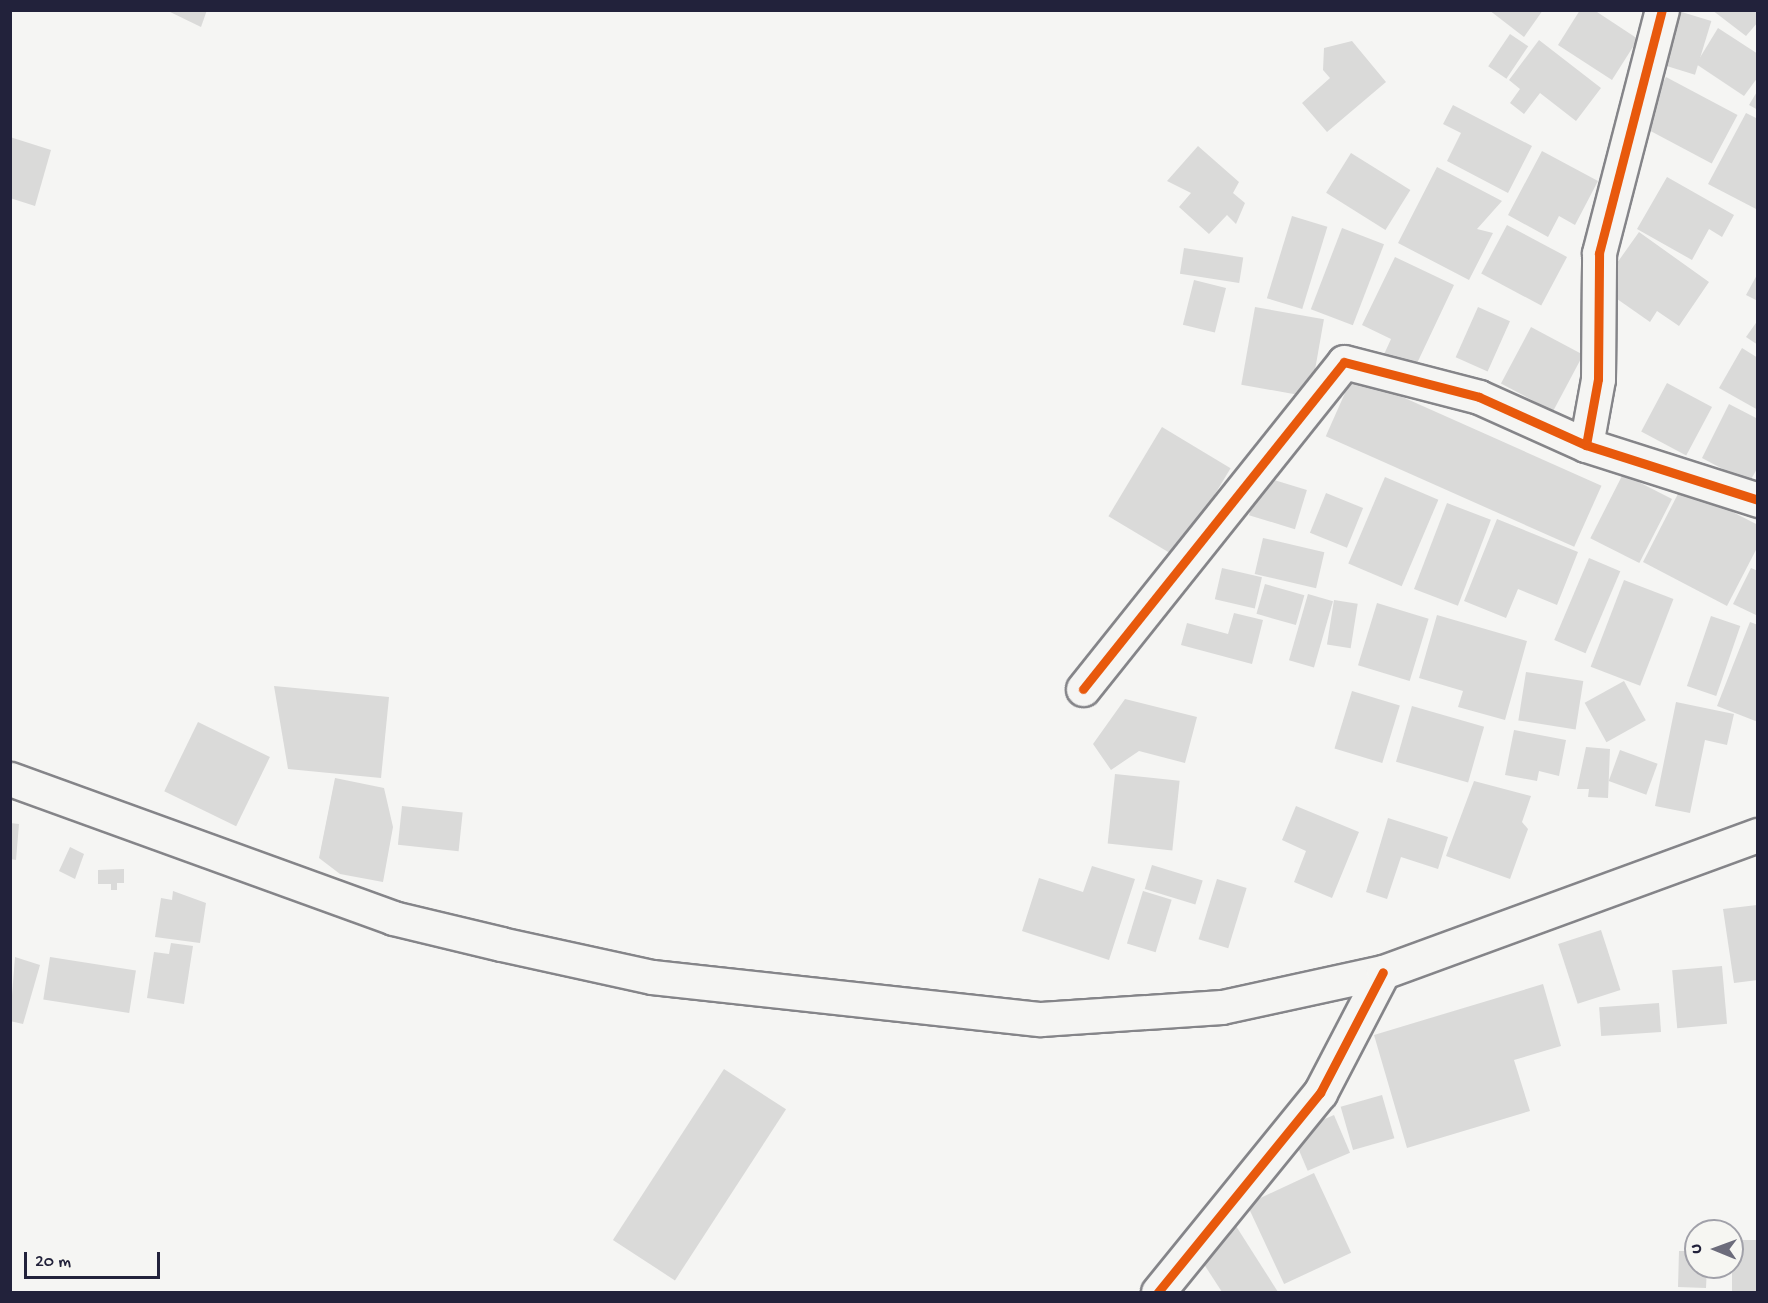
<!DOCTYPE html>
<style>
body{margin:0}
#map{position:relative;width:1768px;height:1303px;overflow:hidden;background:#f5f5f3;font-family:"Gochi Hand",sans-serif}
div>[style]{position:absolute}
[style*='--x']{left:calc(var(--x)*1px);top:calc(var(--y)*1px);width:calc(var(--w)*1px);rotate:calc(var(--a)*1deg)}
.building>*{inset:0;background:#dadad9;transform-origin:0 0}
.roads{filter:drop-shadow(2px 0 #858589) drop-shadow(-2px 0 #858589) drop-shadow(0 2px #858589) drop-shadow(0 -2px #858589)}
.street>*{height:33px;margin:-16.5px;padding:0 16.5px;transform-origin:16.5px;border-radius:16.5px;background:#f5f5f3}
.secondary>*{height:33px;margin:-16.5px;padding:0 16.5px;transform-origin:16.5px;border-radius:16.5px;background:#f5f5f3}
.cycleway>*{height:9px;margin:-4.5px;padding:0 4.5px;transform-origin:4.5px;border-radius:4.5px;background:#e8590c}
span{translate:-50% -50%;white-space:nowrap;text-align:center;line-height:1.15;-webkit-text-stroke:4.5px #f6f6f2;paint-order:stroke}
.frame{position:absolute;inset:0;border:12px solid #22223b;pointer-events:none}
.north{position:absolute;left:1684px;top:1219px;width:60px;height:60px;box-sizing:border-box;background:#f6f6f2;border:2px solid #a1a1a9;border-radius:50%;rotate:271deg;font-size:16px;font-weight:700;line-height:24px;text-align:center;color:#22223b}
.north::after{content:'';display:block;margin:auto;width:21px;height:27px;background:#6c6c7b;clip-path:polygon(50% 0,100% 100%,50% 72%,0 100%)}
.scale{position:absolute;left:24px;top:1252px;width:136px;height:27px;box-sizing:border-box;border:3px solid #22223b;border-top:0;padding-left:8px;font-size:18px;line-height:21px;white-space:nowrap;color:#22223b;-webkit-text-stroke:4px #f6f6f2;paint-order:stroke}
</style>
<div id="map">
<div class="building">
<div style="clip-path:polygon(166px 10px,207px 10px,201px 27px)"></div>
<div style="clip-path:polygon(1489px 10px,1543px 10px,1524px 37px)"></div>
<div style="clip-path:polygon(1580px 10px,1594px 10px,1638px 39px,1612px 80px,1558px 45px)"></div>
<div style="left:1675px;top:10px;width:38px;height:56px;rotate:17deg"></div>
<div style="clip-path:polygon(1712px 10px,1758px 10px,1758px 22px,1746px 36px)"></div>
<div style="clip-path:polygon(1718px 28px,1758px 54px,1758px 77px,1744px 96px,1696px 64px)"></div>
<div style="left:1510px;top:34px;width:22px;height:39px;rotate:34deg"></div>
<div style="clip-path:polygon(1539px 40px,1601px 88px,1576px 121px,1540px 93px,1524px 114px,1510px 103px,1520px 89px,1509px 80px)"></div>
<div style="clip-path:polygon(1352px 41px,1386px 82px,1327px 132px,1302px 103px,1330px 78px,1323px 70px,1324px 48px)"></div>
<div style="left:1666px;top:77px;width:81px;height:55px;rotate:28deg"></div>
<div style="clip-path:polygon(1758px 90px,1758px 110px,1749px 105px)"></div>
<div style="clip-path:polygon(1453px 105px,1532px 146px,1508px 193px,1447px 161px,1461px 133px,1443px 124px)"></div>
<div style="clip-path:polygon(1746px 113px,1758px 119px,1758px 210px,1708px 184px)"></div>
<div style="clip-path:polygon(10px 137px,51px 150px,35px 206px,10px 198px)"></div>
<div style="clip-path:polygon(1198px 146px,1239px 182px,1233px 193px,1245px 203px,1236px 224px,1227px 215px,1209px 234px,1179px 207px,1191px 193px,1167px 181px)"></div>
<div style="clip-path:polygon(1542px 151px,1598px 181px,1575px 225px,1559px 216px,1548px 237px,1508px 215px)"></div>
<div style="left:1351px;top:153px;width:70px;height:47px;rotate:32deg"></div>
<div style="clip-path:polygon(1437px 167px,1502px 201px,1477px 229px,1493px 233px,1469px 280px,1398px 243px)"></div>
<div style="clip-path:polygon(1667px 177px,1734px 215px,1722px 237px,1709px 229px,1692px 260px,1637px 229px)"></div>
<div style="left:1292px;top:216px;width:37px;height:86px;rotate:17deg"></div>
<div style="left:1507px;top:225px;width:68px;height:55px;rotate:28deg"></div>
<div style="left:1342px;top:228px;width:45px;height:87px;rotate:21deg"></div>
<div style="clip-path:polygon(1639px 232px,1709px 282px,1679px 326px,1657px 311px,1650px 322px,1600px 287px)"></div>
<div style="left:1184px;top:248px;width:60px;height:26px;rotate:9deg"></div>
<div style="clip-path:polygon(1395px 257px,1454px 285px,1411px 376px,1381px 361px,1391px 339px,1362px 325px)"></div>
<div style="clip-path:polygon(1758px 273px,1758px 301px,1746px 295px)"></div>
<div style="left:1194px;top:280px;width:33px;height:46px;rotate:14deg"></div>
<div style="left:1255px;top:307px;width:70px;height:79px;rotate:10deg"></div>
<div style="left:1478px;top:307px;width:35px;height:55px;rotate:24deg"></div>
<div style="clip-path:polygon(1758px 320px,1758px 345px,1746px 337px)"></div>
<div style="left:1531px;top:327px;width:59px;height:64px;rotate:28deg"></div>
<div style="clip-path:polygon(1742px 348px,1758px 358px,1758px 410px,1719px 388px)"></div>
<div style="left:1353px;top:375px;width:272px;height:67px;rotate:24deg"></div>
<div style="left:1667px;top:383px;width:51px;height:55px;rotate:28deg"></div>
<div style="clip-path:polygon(1729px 404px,1758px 419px,1758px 467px,1749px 483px,1702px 458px)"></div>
<div style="left:1162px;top:427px;width:80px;height:104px;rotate:31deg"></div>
<div style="left:1623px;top:474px;width:55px;height:72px;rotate:27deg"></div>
<div style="left:1261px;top:476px;width:48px;height:41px;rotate:17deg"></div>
<div style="left:1385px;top:477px;width:58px;height:94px;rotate:23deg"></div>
<div style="clip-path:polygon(1682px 486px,1758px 525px,1758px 546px,1727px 606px,1643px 562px)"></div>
<div style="left:1326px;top:493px;width:40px;height:43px;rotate:22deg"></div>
<div style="left:1447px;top:503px;width:47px;height:92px;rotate:21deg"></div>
<div style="clip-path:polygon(1497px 519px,1578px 552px,1557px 605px,1518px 589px,1506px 618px,1464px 601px)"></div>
<div style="left:1263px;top:538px;width:63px;height:37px;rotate:13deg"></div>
<div style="left:1589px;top:558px;width:34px;height:89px;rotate:23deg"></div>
<div style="left:1222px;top:568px;width:41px;height:32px;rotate:13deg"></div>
<div style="clip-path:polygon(1751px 568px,1758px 571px,1758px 616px,1733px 604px)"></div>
<div style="left:1624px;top:580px;width:53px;height:93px;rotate:21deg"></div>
<div style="left:1265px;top:584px;width:41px;height:31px;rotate:16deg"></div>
<div style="left:1308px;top:594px;width:26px;height:69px;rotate:16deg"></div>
<div style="left:1334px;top:600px;width:24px;height:45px;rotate:9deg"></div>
<div style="left:1377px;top:603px;width:54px;height:65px;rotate:17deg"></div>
<div style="clip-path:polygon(1234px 613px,1263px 620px,1252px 664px,1181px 645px,1187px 623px,1228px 634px)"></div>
<div style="clip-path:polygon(1437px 615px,1527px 641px,1505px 720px,1458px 707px,1463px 691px,1419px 678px)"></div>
<div style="left:1711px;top:616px;width:31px;height:74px;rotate:19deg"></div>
<div style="clip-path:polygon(1750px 622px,1758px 625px,1758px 722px,1717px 706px)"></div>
<div style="left:1526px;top:672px;width:58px;height:49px;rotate:9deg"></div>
<div style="left:1624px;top:681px;width:45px;height:45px;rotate:61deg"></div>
<div style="clip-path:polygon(274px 686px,389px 697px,381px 778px,288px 769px)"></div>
<div style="left:1352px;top:691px;width:50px;height:60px;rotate:17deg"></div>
<div style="clip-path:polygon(1125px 699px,1197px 717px,1185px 763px,1139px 751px,1111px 770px,1093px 744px)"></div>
<div style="clip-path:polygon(1676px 702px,1734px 714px,1727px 745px,1705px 740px,1690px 813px,1655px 806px)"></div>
<div style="left:1412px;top:706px;width:75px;height:58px;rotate:16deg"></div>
<div style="left:198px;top:722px;width:80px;height:77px;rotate:26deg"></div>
<div style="clip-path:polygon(1514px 730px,1566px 740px,1559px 776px,1539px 771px,1537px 781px,1505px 775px)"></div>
<div style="clip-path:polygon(1586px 747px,1610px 749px,1608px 798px,1588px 797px,1589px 789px,1577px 789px)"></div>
<div style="left:1620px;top:750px;width:40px;height:33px;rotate:20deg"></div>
<div style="left:1115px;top:774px;width:65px;height:70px;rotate:6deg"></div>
<div style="clip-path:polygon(335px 778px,384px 788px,393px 827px,383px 882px,340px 874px,319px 858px)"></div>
<div style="clip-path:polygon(1474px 781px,1531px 796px,1522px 822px,1528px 829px,1510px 879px,1446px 856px)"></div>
<div style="left:402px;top:806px;width:61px;height:39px;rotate:6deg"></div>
<div style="clip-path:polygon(1296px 806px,1359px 832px,1332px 898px,1294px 882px,1306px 851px,1282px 840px)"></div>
<div style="clip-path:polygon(1388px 818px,1448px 837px,1438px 869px,1401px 857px,1387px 899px,1366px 892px)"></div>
<div style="clip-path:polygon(10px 823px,19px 824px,16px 860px,10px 859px)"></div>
<div style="clip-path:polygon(70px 847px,84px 854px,75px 879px,59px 871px)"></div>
<div style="left:1152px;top:865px;width:53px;height:25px;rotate:17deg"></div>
<div style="clip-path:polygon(1092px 866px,1135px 879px,1109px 960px,1022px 931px,1039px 878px,1083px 892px)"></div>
<div style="clip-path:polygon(124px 869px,124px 883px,117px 883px,117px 890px,111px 890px,111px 884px,98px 884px,98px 870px)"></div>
<div style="left:1217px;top:879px;width:31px;height:63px;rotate:17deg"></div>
<div style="clip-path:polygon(173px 891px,206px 903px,200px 943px,155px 937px,161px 898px,172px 900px)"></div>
<div style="left:1143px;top:891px;width:30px;height:55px;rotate:17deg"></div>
<div style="clip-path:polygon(1757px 905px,1758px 980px,1734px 983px,1723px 909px)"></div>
<div style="left:1601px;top:930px;width:63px;height:45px;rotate:72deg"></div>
<div style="clip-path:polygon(171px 943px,193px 946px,184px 1004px,147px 998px,154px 952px,169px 954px)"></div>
<div style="clip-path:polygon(15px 957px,40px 965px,23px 1024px,10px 1021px)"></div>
<div style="left:50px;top:957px;width:87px;height:43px;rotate:9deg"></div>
<div style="left:1722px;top:966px;width:58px;height:50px;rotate:85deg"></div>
<div style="clip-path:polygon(1543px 984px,1561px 1046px,1514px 1060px,1530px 1111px,1407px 1148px,1374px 1035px)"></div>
<div style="left:1659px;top:1003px;width:29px;height:60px;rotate:86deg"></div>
<div style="left:724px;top:1069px;width:74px;height:204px;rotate:33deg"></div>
<div style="left:1382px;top:1095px;width:45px;height:43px;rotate:74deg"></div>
<div style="left:1334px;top:1115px;width:41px;height:46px;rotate:67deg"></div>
<div style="left:1314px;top:1173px;width:88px;height:74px;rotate:65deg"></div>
<div style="clip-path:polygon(1236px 1226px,1278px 1292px,1222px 1292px,1196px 1252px)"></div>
<div style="left:1732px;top:1240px;width:26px;height:52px"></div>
<div style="clip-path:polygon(1679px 1251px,1696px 1251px,1696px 1267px,1707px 1267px,1706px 1288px,1678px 1287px)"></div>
</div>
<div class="roads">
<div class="street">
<div style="--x:1586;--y:445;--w:67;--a:-79.7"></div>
<div style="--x:1598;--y:379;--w:126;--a:-89.5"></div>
<div style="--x:1599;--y:253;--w:251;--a:-75.5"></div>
<div style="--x:1083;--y:689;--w:418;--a:-51.4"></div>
<div style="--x:1344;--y:362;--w:139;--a:14.5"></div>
<div style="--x:1479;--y:397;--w:117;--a:24.2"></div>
<div style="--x:1586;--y:445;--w:181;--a:17.7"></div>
<div style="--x:1158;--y:1292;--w:257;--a:-50.9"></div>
<div style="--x:1320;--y:1093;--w:136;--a:-62.5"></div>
</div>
<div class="secondary">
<div style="--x:10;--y:779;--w:407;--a:19.9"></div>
<div style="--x:393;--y:918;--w:111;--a:13.5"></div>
<div style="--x:501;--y:944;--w:155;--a:12.3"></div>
<div style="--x:652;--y:977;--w:391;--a:6.2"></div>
<div style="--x:1041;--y:1019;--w:181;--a:-3.8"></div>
<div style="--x:1222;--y:1007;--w:165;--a:-12.3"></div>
<div style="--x:1383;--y:972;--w:399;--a:-20.1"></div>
</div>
</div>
<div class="cycleway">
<div style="--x:1586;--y:445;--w:67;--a:-79.7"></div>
<div style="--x:1598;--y:379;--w:126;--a:-89.5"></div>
<div style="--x:1599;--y:253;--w:251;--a:-75.5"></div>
<div style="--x:1083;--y:689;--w:418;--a:-51.4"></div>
<div style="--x:1344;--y:362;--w:139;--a:14.5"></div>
<div style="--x:1479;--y:397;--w:117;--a:24.2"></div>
<div style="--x:1586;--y:445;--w:181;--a:17.7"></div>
<div style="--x:1158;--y:1292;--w:257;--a:-50.9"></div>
<div style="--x:1320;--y:1093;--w:136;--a:-62.5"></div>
</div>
<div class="frame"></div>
<div class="north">U</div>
<div class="scale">20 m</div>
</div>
